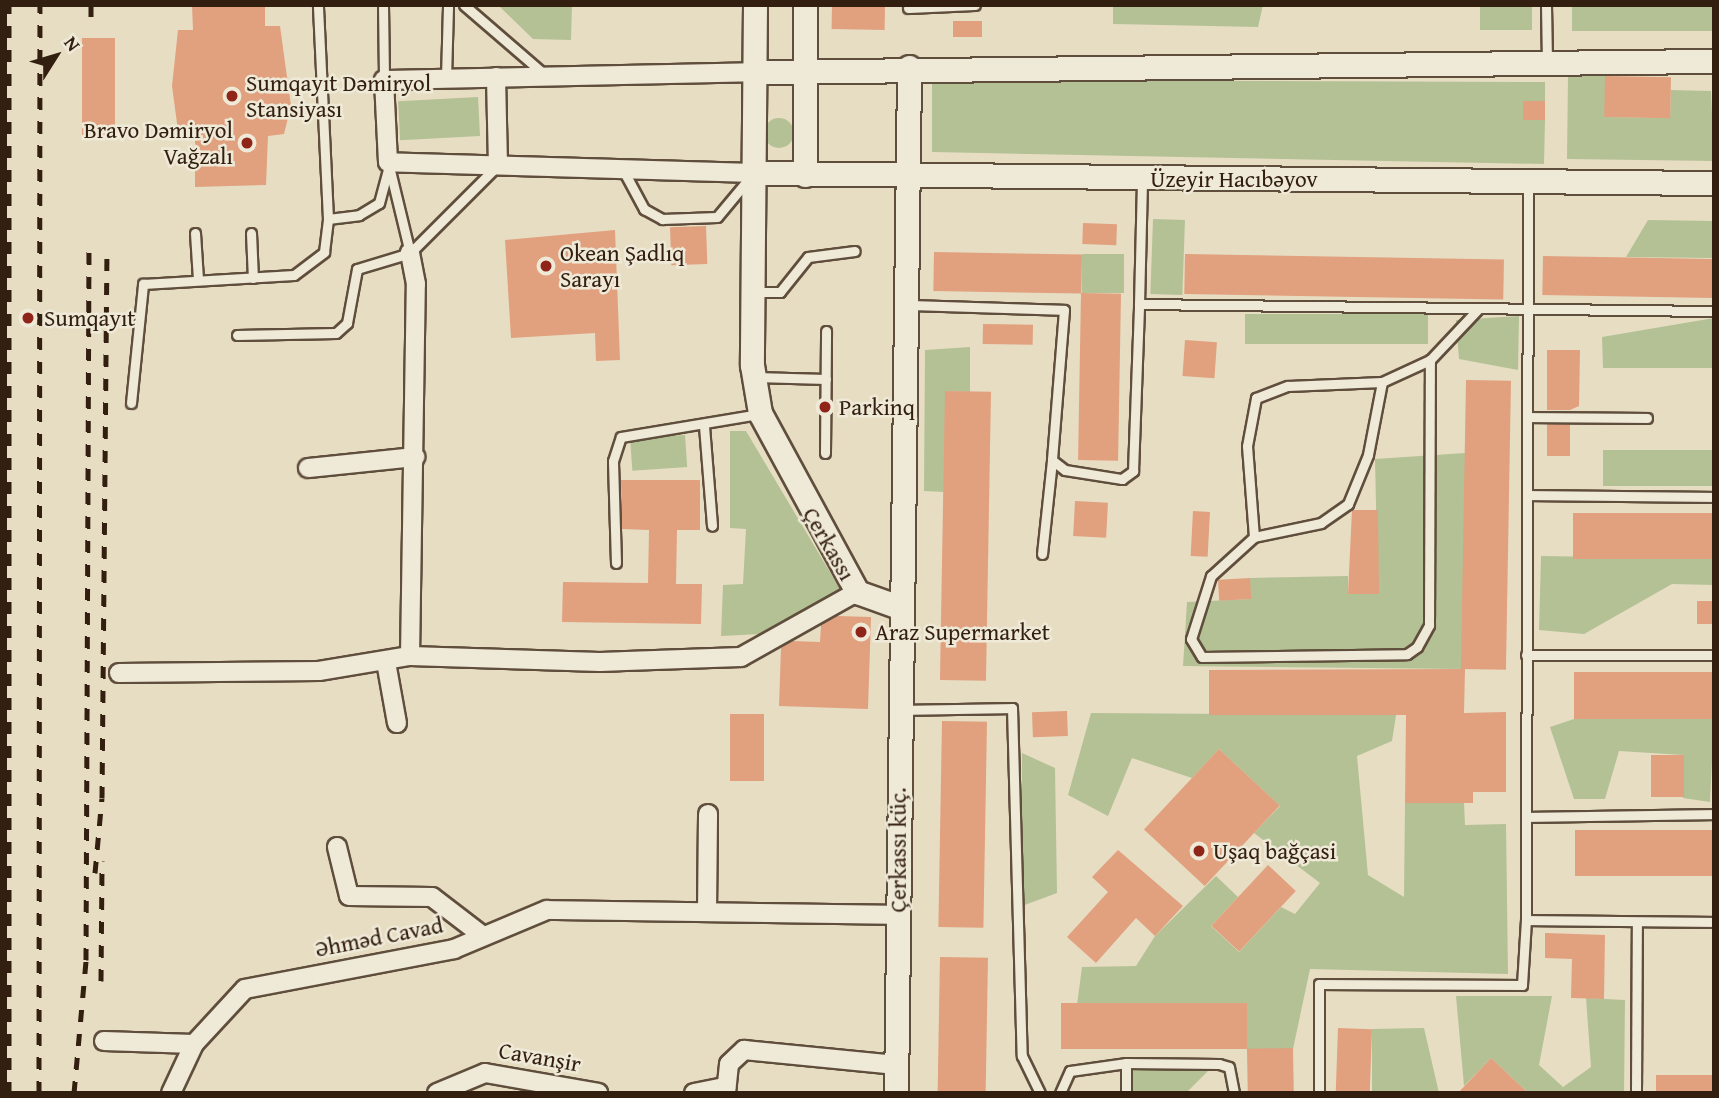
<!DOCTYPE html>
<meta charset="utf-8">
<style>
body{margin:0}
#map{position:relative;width:1719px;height:1098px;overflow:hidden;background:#e7ddc3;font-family:"Gentium Book Plus",serif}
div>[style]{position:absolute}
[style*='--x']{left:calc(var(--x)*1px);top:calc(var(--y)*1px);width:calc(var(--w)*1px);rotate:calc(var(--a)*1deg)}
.green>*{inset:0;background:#b4c195;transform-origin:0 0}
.round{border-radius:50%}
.building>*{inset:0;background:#e1a07e;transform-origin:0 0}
.roads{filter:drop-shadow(2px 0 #604e3c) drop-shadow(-2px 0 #604e3c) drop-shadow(0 2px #604e3c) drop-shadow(0 -2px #604e3c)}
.service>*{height:9px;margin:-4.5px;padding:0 4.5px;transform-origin:4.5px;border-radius:4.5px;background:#efe9d8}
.minor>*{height:18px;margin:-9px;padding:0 9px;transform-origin:9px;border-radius:9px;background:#efe9d8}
.tertiary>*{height:23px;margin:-11.5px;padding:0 11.5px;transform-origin:11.5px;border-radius:11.5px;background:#efe9d8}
.rail>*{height:5px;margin-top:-2.5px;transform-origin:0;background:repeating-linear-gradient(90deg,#331f0f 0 12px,transparent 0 24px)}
.dots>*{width:19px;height:19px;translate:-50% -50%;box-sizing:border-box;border:4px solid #efe9d8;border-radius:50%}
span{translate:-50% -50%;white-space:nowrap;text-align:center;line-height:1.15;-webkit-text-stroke:5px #efe9d8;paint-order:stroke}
.poi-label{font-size:23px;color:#331f0f}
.left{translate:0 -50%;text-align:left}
.right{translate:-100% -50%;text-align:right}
.street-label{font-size:23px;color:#331f0f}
.frame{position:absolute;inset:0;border:7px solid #331f0f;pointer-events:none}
.north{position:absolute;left:21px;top:21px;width:70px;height:70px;-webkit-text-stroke:5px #efe9d8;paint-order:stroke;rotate:53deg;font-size:19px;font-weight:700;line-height:28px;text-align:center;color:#331f0f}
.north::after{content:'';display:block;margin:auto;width:24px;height:32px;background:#331f0f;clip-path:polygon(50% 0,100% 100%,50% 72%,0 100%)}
</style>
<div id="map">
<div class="green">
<div style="clip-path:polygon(498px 5px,572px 5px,571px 40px,533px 39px)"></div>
<div style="clip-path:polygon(1113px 5px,1263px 5px,1258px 27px,1113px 24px)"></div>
<div style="left:1480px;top:5px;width:52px;height:25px"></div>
<div style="left:1572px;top:5px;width:142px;height:26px"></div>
<div style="clip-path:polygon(1568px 76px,1605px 76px,1605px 117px,1670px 118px,1671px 90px,1711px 91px,1714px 161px,1567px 159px)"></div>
<div style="clip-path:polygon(932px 80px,1545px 82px,1545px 101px,1523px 101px,1523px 120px,1545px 120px,1544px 164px,932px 152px)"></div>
<div style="left:478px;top:97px;width:39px;height:80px;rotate:87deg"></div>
<div class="round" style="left:764px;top:118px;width:30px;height:30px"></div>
<div style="left:1153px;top:219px;width:32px;height:75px;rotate:2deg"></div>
<div style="clip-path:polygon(1648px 220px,1714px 221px,1714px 258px,1626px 257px)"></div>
<div style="left:1082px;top:254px;width:42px;height:39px"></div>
<div style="left:1245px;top:314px;width:183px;height:30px"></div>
<div style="clip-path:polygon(1519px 316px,1518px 370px,1459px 359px,1456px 320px)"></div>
<div style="clip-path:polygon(1714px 318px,1714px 368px,1603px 368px,1602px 337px)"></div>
<div style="clip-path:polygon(970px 347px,970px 392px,945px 391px,945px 492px,924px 491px,925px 350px)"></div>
<div style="clip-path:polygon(730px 431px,746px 431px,840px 589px,760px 634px,721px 636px,723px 585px,743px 584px,746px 529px,730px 528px)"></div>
<div style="left:685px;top:435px;width:32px;height:55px;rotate:86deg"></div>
<div style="left:1603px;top:450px;width:111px;height:36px"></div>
<div style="clip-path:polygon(1465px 453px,1465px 669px,1183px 666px,1187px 602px,1250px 599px,1250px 578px,1348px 576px,1348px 594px,1378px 594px,1375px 459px)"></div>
<div style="clip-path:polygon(1541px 556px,1714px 559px,1714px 585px,1672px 584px,1584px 634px,1539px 630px)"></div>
<div style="clip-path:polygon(1091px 713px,1396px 715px,1392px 741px,1357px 756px,1368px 875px,1404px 897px,1405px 803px,1464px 803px,1465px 825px,1506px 824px,1508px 974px,1310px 969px,1293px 1049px,1247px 1049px,1246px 1003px,1077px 1005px,1082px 967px,1136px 966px,1155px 936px,1216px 876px,1238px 897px,1211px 926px,1239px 952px,1281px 907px,1295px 914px,1320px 883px,1254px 833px,1280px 806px,1219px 749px,1192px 778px,1132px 758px,1108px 816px,1068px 795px)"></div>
<div style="clip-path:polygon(1714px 718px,1710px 802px,1683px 798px,1683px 755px,1619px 751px,1605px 799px,1574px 799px,1550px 727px,1574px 719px)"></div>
<div style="clip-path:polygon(1022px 753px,1055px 768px,1057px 893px,1022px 906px)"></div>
<div style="clip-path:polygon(1456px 996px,1552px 996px,1539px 1065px,1563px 1087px,1591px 1067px,1586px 998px,1625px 1000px,1624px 1093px,1528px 1093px,1491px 1058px,1464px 1086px)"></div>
<div style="clip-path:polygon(1424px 1028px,1439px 1093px,1372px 1093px,1372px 1029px)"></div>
<div style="clip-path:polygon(1213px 1066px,1186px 1093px,1123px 1093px,1122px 1069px)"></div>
</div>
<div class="building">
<div style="clip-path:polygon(192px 5px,265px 5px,265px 26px,280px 26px,291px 106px,284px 134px,268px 136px,266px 185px,195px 187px,195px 138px,179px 138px,172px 86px,178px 30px,193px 30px)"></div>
<div style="left:832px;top:5px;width:53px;height:24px;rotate:1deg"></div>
<div style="left:953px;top:21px;width:29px;height:16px"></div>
<div style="left:82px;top:38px;width:33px;height:98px"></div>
<div style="left:1605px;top:76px;width:66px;height:41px;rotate:1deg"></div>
<div style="left:1523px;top:101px;width:22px;height:19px"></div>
<div style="left:1083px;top:223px;width:34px;height:21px;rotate:2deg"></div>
<div style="left:706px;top:226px;width:38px;height:36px;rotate:88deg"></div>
<div style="clip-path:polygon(615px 230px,620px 360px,596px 361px,595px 333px,511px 338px,505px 240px)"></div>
<div style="left:934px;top:252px;width:148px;height:39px;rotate:1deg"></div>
<div style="left:1185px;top:254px;width:319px;height:40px;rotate:1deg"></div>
<div style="left:1543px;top:256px;width:171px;height:39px;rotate:1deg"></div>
<div style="left:1081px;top:293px;width:40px;height:167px;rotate:1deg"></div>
<div style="left:983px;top:324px;width:50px;height:20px;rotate:1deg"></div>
<div style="left:1185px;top:340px;width:32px;height:36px;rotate:4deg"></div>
<div style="clip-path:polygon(1547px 350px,1580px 350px,1579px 406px,1570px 410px,1547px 410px)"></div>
<div style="left:1466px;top:380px;width:45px;height:289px;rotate:1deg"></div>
<div style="left:945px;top:391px;width:46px;height:289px;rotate:1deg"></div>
<div style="left:1547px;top:424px;width:23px;height:32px"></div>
<div style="clip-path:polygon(621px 480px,700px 480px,700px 530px,677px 530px,676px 584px,702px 584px,701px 624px,562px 622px,563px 582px,648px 583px,649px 530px,622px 529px)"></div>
<div style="left:1075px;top:501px;width:33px;height:35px;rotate:3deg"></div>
<div style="clip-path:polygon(1352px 510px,1378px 510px,1379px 594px,1348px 594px)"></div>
<div style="left:1193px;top:511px;width:17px;height:45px;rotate:3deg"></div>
<div style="left:1573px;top:513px;width:141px;height:46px"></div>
<div style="left:1250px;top:578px;width:21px;height:32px;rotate:87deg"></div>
<div style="left:1697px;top:601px;width:17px;height:23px"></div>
<div style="clip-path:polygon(837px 616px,871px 617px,868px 709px,779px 706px,781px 648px,792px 641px,820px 642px,821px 625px)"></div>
<div style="clip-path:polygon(1465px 669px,1464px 713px,1506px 712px,1506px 792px,1473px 792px,1473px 803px,1405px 803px,1406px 715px,1209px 715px,1209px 670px)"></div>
<div style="left:1574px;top:672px;width:140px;height:47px"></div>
<div style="left:1067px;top:711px;width:25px;height:35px;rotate:88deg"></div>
<div style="left:730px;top:714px;width:34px;height:67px"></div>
<div style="left:942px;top:721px;width:45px;height:206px;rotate:1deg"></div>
<div style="left:1219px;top:749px;width:83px;height:110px;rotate:43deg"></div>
<div style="left:1651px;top:755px;width:33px;height:42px"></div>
<div style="left:1575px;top:830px;width:139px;height:46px"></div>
<div style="clip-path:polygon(1118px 850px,1183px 906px,1155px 936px,1136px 918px,1096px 963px,1067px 937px,1108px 892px,1092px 877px)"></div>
<div style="left:1268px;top:865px;width:38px;height:83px;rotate:43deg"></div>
<div style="clip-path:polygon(1545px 933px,1605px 935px,1604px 999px,1571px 998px,1572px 959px,1545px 958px)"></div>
<div style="left:940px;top:957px;width:48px;height:136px;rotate:1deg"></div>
<div style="left:1247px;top:1003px;width:46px;height:186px;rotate:90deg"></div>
<div style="left:1338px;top:1028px;width:34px;height:65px;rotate:2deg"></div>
<div style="left:1293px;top:1048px;width:45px;height:46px;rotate:89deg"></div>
<div style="clip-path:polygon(1491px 1058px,1528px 1093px,1458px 1093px)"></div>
<div style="left:1656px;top:1075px;width:58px;height:18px"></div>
</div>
<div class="roads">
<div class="service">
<div style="--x:383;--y:5;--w:75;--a:89.2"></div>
<div style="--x:464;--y:5;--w:107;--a:40.8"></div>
<div style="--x:1546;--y:5;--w:55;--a:89"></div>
<div style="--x:908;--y:8;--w:67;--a:-2.6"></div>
<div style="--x:446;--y:78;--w:73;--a:-88.4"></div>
<div style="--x:388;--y:162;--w:94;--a:76.4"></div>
<div style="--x:410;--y:253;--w:122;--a:-45"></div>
<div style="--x:622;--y:168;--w:47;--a:61.8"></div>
<div style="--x:644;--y:209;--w:21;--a:29"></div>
<div style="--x:662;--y:219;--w:55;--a:-2.1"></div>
<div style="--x:717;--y:217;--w:47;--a:-50.2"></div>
<div style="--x:1528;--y:184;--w:736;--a:90.16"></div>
<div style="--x:1526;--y:920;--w:188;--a:0.6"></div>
<div style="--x:328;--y:219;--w:31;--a:-7"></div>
<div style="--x:359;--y:215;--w:23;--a:-31"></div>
<div style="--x:379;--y:203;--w:34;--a:-75"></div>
<div style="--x:195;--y:233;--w:47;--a:86.3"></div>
<div style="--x:251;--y:233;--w:45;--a:87.5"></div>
<div style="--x:754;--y:292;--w:26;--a:0"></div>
<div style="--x:780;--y:292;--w:45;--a:-51.3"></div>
<div style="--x:808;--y:257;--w:47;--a:-7.3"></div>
<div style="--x:1139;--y:304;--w:125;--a:-88.6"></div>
<div style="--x:907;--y:305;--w:157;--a:1.8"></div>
<div style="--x:1064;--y:310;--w:150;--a:94.6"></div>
<div style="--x:1052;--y:460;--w:16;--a:38"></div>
<div style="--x:1065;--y:470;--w:58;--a:9"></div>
<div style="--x:1122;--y:479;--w:14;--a:-36"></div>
<div style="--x:1133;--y:471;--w:167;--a:-87.9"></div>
<div style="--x:1139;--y:304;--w:575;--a:0.7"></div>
<div style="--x:237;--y:335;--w:99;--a:-1.2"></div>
<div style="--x:336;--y:333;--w:15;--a:-42"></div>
<div style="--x:347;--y:323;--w:55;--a:-79.5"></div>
<div style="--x:357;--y:269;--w:55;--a:-16.8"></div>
<div style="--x:755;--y:377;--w:71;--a:1.6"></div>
<div style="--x:1382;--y:382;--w:74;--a:100.9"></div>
<div style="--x:1368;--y:455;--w:53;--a:112.2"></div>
<div style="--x:1348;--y:504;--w:33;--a:145"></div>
<div style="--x:1321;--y:523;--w:68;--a:168.2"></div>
<div style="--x:1254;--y:537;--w:91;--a:-94.4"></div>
<div style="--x:1247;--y:446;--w:49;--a:-79.4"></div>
<div style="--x:1256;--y:398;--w:34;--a:-21"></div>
<div style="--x:1288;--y:386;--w:94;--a:-2.4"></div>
<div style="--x:1382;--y:382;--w:53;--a:-24.6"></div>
<div style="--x:1430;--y:360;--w:71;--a:-46.7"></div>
<div style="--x:131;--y:403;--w:120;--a:-84.2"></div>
<div style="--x:143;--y:284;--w:151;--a:-3.4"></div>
<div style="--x:294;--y:275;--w:38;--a:-37"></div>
<div style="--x:324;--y:252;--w:33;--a:-83"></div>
<div style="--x:328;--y:219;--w:214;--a:-92.7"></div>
<div style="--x:1527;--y:417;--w:120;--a:0.5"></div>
<div style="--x:704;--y:426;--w:100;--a:85.4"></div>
<div style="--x:825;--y:453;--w:122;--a:-89.5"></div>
<div style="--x:1528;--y:495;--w:186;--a:0.6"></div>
<div style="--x:1254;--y:537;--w:58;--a:137.8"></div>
<div style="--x:1211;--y:576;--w:66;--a:107.6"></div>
<div style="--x:1191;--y:639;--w:21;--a:59"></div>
<div style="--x:1202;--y:657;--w:205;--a:-0.8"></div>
<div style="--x:1407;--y:654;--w:12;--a:-35"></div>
<div style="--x:1417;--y:647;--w:25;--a:-61"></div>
<div style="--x:1429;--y:625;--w:265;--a:-89.8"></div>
<div style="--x:1042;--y:554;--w:95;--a:-83.9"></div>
<div style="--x:616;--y:563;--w:102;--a:-91.7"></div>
<div style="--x:613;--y:461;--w:25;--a:-72"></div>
<div style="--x:621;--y:437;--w:139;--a:-9.5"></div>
<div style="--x:1526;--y:655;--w:188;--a:0"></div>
<div style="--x:901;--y:710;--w:111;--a:-1"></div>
<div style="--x:1012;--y:708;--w:348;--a:88.4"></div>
<div style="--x:1022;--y:1056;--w:41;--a:64.1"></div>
<div style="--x:1528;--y:817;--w:186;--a:-0.9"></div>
<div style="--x:1126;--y:1063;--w:30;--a:90"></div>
<div style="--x:1060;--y:1093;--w:24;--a:-66"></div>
<div style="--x:1070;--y:1071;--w:57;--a:-8.1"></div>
<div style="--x:1126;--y:1063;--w:93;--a:0.6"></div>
<div style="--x:1219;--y:1064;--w:10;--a:17"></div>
<div style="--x:1229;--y:1067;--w:26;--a:79"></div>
<div style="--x:1319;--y:1093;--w:109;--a:-90"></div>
<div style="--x:1319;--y:984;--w:203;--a:0.3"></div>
<div style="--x:1522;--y:985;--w:65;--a:-86.5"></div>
<div style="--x:1636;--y:1093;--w:171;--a:-89.7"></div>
</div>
<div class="minor">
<div style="--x:496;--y:77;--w:87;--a:88.7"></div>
<div style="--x:753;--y:173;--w:365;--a:-178.3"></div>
<div style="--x:388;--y:162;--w:82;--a:-92.8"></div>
<div style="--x:384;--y:80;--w:371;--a:-1.2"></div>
<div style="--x:308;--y:468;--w:108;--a:-5.9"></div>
<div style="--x:410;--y:656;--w:190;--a:1.8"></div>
<div style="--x:600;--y:662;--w:141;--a:-2"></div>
<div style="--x:741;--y:657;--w:133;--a:-29.3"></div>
<div style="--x:386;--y:662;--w:62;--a:79.8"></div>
<div style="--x:119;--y:673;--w:200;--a:-0.6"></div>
<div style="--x:319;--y:671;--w:92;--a:-9.4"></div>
<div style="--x:410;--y:656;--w:372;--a:-89.1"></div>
<div style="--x:416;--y:284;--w:32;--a:-101"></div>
<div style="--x:337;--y:847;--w:50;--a:76.2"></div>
<div style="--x:349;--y:896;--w:83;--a:0.7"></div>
<div style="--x:432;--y:897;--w:64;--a:37.4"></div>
<div style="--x:707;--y:912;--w:98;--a:-89.4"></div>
<div style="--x:104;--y:1041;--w:90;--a:1.9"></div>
<div style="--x:171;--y:1093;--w:54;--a:-64.9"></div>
<div style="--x:194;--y:1044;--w:75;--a:-47.2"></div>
<div style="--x:245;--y:989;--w:213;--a:-10.8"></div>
<div style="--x:454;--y:949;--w:101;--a:-22.8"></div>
<div style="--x:547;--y:910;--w:351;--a:0.8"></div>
<div style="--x:437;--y:1093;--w:52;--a:-22.6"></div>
<div style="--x:485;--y:1073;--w:115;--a:10"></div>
<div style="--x:694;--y:1093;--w:33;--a:-11"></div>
<div style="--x:726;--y:1093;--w:29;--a:-84"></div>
<div style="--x:729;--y:1064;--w:21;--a:-43"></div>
<div style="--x:744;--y:1050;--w:153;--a:5.6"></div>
</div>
<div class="tertiary">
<div style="--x:755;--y:5;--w:360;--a:90.5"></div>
<div style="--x:752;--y:365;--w:49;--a:80.5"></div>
<div style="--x:760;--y:413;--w:204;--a:61.5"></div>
<div style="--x:857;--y:592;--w:45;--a:19.7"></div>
<div style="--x:755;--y:72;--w:959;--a:-0.66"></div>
<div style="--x:753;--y:173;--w:961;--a:0.6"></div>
<div style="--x:805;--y:175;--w:170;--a:-90"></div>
<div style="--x:896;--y:1093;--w:1026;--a:-89.27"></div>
</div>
</div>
<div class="rail">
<div style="--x:91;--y:5;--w:18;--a:90"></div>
<div style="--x:95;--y:873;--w:75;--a:-84.7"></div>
<div style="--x:102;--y:798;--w:550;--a:-89.48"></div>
<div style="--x:101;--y:981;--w:120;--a:-89.5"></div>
<div style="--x:9;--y:1093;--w:1088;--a:-90"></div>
<div style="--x:39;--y:1093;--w:1088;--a:-89.95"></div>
<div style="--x:74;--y:1093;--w:134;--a:-84.8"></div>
<div style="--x:86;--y:960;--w:709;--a:-89.76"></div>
</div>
<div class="dots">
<div style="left:232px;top:96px;background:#8f2418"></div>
<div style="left:247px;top:143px;background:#8f2418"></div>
<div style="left:546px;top:266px;background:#8f2418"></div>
<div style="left:28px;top:318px;background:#8f2418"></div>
<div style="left:825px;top:407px;background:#8f2418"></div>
<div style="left:861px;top:632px;background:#8f2418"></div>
<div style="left:1199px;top:851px;background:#8f2418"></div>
</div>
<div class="poi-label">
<span class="left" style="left:246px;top:96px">Sumqayıt Dəmiryol<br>Stansiyası</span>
<span class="right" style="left:233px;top:143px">Bravo Dəmiryol<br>Vağzalı</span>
<span class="left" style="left:560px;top:266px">Okean Şadlıq<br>Sarayı</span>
<span class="left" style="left:44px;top:318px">Sumqayıt</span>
<span class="left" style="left:839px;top:407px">Parkinq</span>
<span class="left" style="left:875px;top:632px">Araz Supermarket</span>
<span class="left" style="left:1213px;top:851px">Uşaq bağçasi</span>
</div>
<div class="street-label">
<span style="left:1234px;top:179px">Üzeyir Hacıbəyov</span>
<span style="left:829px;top:544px;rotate:60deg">Çerkassı</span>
<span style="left:898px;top:850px;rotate:-90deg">Çerkassı küç.</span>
<span style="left:379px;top:937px;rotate:-11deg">Əhməd Cavad</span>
<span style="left:540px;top:1057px;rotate:10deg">Cavanşir</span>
</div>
<div class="frame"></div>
<div class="north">N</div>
</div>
